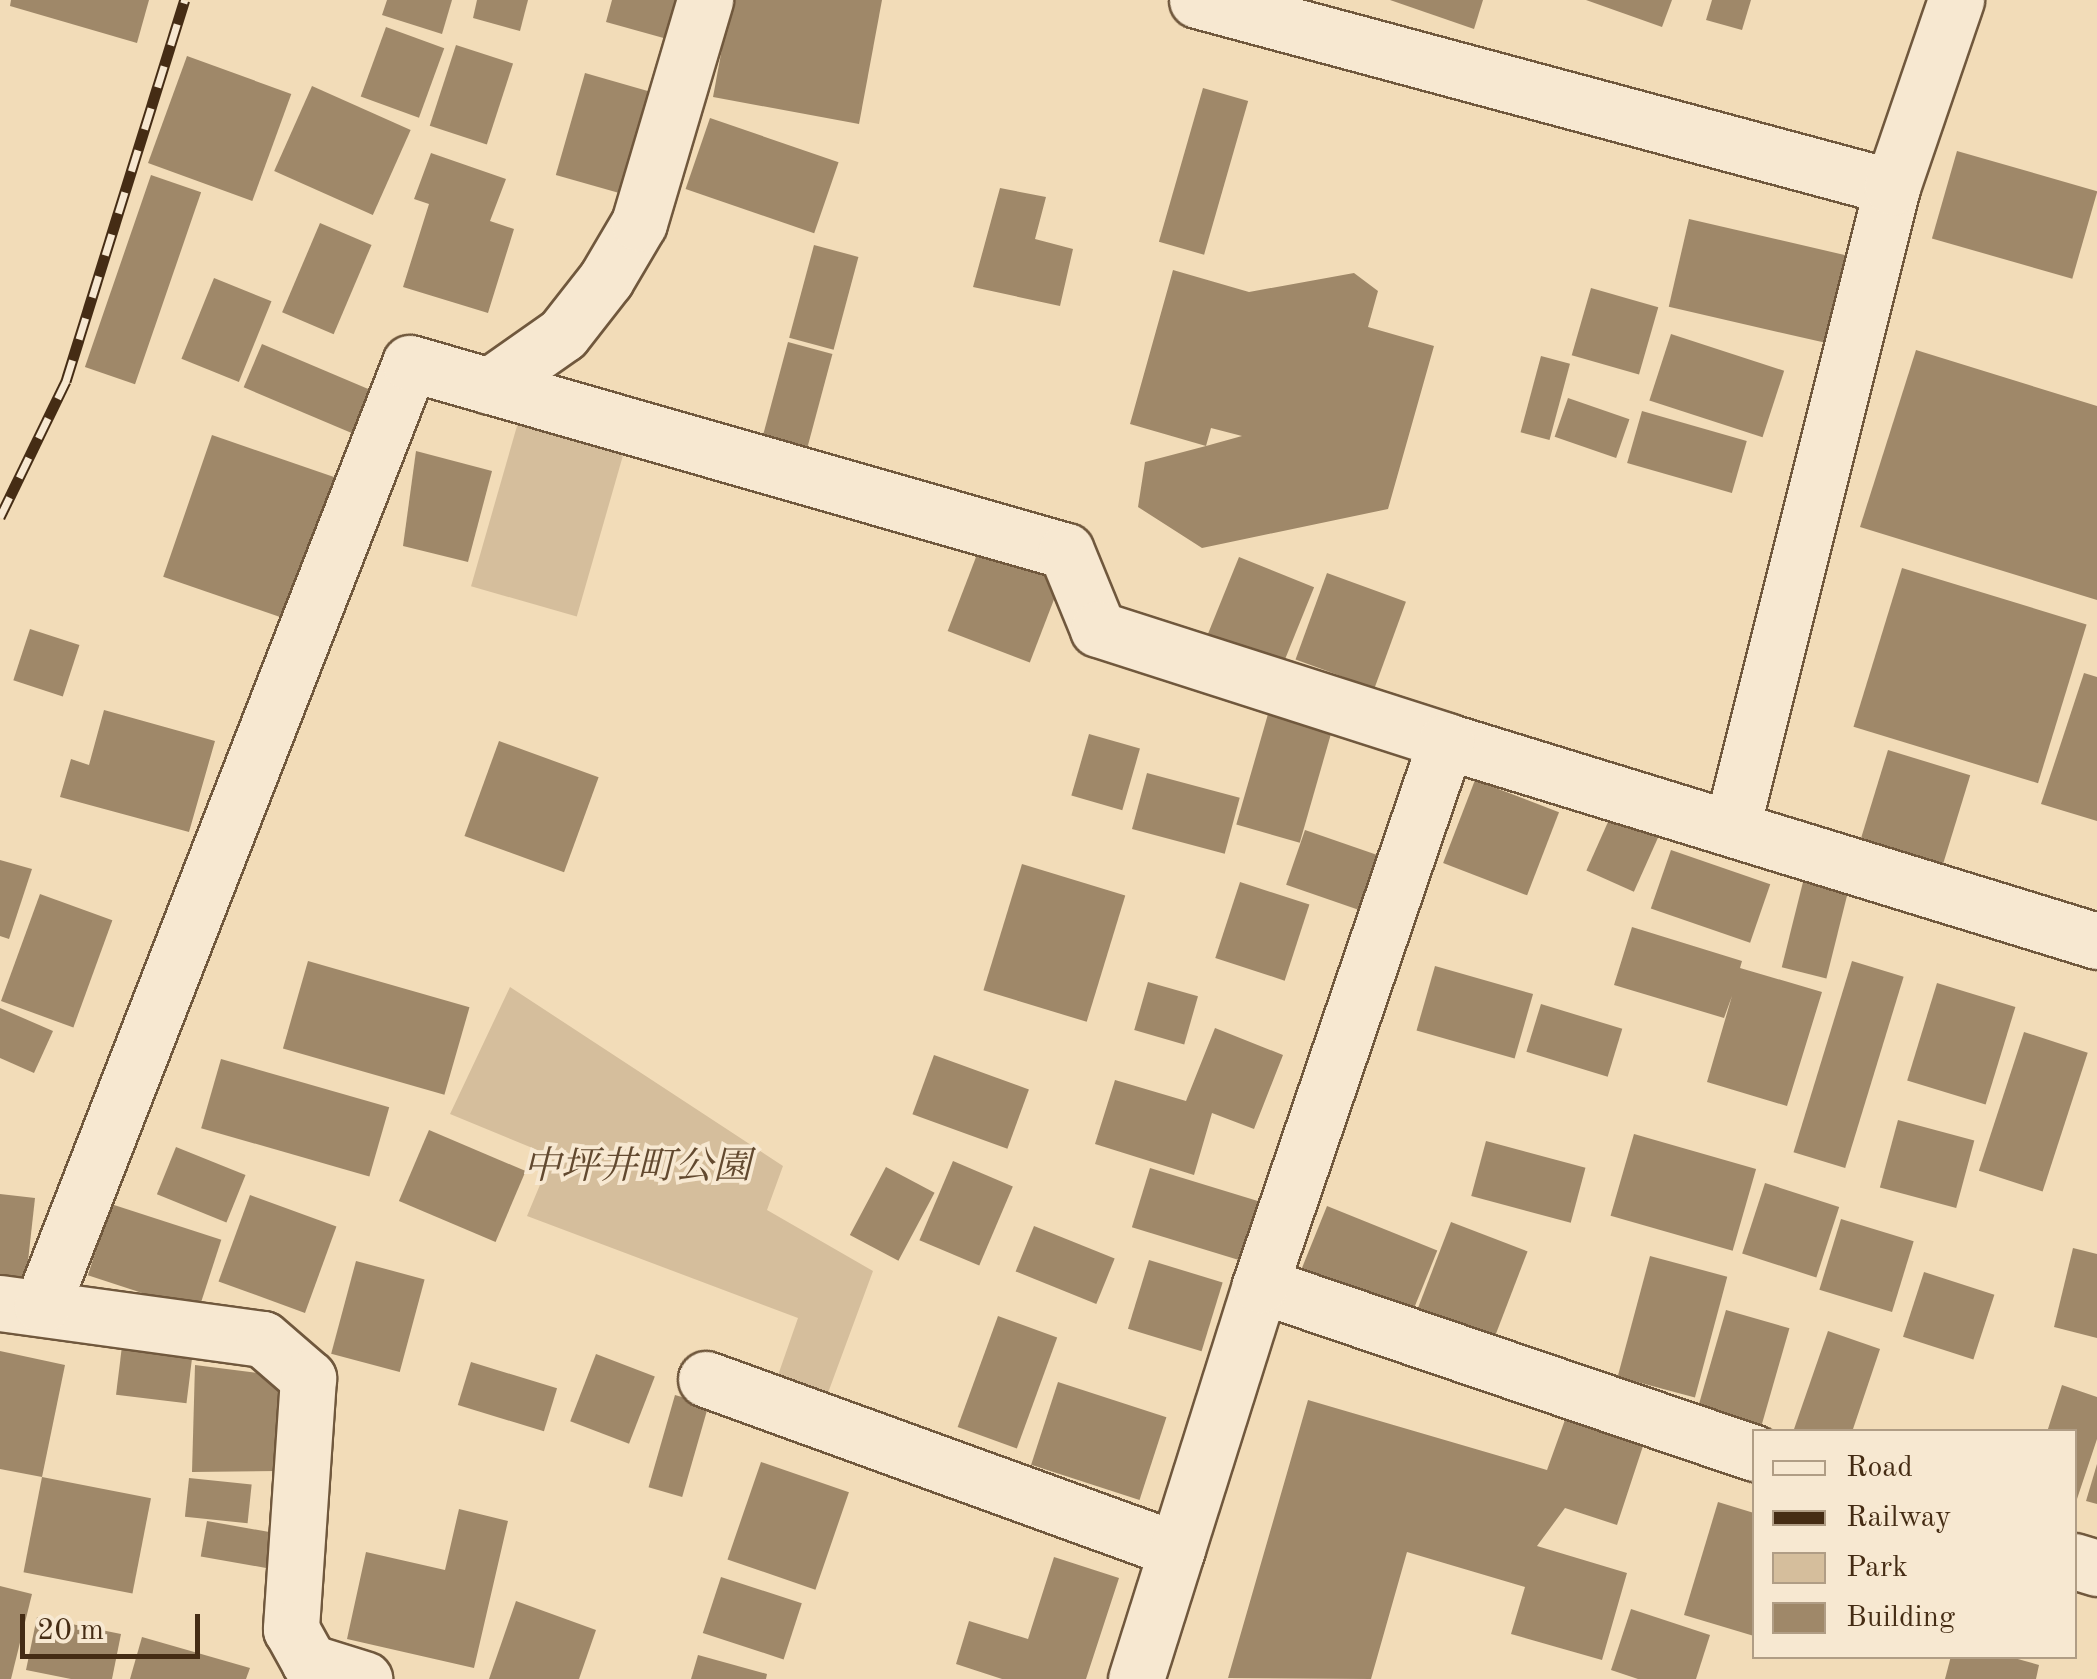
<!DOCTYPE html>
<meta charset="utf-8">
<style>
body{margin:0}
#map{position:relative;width:2097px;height:1679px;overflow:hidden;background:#f2dcb8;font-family:"Old Standard TT","Noto Serif JP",serif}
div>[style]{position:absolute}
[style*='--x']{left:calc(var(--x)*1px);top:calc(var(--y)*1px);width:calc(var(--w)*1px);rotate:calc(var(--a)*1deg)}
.green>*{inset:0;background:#d5be9c;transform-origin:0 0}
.building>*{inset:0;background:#9f8869;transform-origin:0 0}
.roads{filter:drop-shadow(2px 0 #70583d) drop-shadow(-2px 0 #70583d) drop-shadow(0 2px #70583d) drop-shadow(0 -2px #70583d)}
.minor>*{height:55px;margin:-27.5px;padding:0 27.5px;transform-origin:27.5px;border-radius:27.5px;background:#f7e8d1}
.rail>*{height:11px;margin-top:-5.5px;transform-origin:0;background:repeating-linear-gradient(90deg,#f7e8d1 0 22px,#452c14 0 44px);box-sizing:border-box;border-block:2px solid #452c14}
span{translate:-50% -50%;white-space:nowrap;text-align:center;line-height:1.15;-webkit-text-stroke:8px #f7e8d1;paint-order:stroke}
.park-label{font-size:38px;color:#62492f;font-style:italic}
.legend{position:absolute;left:1752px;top:1429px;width:325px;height:230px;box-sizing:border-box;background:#f7e8d1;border:2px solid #b09d85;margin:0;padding:12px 18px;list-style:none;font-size:30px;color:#452c14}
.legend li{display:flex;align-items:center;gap:20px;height:50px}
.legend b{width:50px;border:2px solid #b09d85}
.scale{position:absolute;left:20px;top:1614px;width:180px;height:45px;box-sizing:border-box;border:5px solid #452c14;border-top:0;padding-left:12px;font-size:30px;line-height:35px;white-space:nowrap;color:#452c14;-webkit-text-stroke:8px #f7e8d1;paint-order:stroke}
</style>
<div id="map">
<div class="green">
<div style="left:519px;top:419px;width:110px;height:174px;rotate:16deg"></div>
<div style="clip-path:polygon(510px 987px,783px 1166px,767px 1210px,873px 1271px,825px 1401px,776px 1381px,798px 1318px,527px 1216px,552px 1156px,450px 1114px)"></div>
</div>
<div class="building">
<div style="clip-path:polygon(11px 0,149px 0,137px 43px,10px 6px)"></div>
<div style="clip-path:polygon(387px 0,452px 0,442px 34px,382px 15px)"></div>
<div style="clip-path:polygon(477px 0,528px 0,520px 31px,473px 18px)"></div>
<div style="clip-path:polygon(612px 0,690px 0,678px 42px,606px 22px)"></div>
<div style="clip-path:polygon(731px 0,882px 0,859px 124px,713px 97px)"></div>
<div style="clip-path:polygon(1390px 0,1483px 0,1474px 29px)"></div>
<div style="clip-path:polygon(1586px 0,1672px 0,1662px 27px)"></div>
<div style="clip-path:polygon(1712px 0,1751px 0,1742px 30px,1706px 20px)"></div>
<div style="left:386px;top:27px;width:62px;height:74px;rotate:20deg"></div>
<div style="left:456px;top:45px;width:60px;height:85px;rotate:18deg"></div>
<div style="left:187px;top:56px;width:111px;height:114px;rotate:20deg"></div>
<div style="left:585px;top:73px;width:77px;height:106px;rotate:16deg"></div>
<div style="left:312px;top:86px;width:108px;height:93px;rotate:24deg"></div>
<div style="left:1203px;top:88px;width:47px;height:160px;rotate:16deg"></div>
<div style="left:710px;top:118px;width:136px;height:75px;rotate:19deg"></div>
<div style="left:1957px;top:151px;width:146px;height:91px;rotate:16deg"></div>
<div style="clip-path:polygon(431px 153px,506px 179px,490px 221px,514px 229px,488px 313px,403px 287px,429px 204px,414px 199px)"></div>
<div style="left:151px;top:175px;width:53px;height:203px;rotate:19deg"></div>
<div style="clip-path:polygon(1000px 188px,1046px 197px,1035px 239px,1073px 249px,1060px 306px,973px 287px)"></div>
<div style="left:1689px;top:219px;width:163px;height:90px;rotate:13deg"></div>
<div style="left:320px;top:223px;width:56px;height:97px;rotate:23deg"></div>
<div style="left:814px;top:245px;width:46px;height:96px;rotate:15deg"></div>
<div style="clip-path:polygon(1173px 270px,1249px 292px,1354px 273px,1378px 291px,1368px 327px,1434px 346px,1388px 509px,1202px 548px,1138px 507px,1145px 462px,1206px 446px,1242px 436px,1211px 428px,1206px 446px,1130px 424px)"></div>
<div style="left:214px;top:278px;width:62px;height:87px;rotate:22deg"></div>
<div style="left:1591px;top:288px;width:70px;height:70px;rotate:16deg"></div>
<div style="left:1671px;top:334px;width:119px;height:70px;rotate:18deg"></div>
<div style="left:788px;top:342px;width:46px;height:96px;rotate:15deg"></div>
<div style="left:262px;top:344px;width:125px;height:47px;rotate:23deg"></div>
<div style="clip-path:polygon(1916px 350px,2097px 406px,2097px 600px,1860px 527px)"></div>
<div style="left:1541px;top:356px;width:30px;height:79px;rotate:15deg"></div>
<div style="left:1568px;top:398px;width:65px;height:41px;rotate:19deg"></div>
<div style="left:1642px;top:411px;width:109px;height:54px;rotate:16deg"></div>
<div style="left:212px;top:435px;width:139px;height:150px;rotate:19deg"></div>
<div style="clip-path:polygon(416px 451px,492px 471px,468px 562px,403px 546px)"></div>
<div style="left:986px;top:531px;width:88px;height:107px;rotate:21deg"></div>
<div style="left:1239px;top:557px;width:81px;height:86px;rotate:22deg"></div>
<div style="left:1902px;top:568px;width:193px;height:166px;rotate:17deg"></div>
<div style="left:1327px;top:573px;width:84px;height:92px;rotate:20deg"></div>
<div style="left:30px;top:629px;width:52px;height:54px;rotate:18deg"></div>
<div style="clip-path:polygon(2084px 673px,2097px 677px,2097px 821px,2041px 804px)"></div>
<div style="clip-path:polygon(104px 710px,215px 741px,189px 832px,60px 797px,71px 759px,89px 765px)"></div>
<div style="left:1268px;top:714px;width:66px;height:115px;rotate:16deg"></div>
<div style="left:1089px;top:734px;width:53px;height:64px;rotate:16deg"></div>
<div style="left:499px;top:741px;width:106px;height:101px;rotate:20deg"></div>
<div style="left:1888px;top:750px;width:86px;height:111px;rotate:17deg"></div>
<div style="left:1147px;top:773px;width:96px;height:58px;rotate:15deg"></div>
<div style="left:1475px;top:780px;width:90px;height:89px;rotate:21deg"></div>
<div style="left:1612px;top:813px;width:52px;height:63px;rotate:24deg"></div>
<div style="left:1305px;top:830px;width:78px;height:58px;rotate:19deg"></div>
<div style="left:1671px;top:850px;width:105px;height:62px;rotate:19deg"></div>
<div style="clip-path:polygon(0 860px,32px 869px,9px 939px,0 936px)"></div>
<div style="left:1022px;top:864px;width:108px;height:132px;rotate:17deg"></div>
<div style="left:1804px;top:878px;width:46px;height:92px;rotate:14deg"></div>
<div style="left:1240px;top:882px;width:73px;height:80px;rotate:18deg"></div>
<div style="left:40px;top:894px;width:77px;height:114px;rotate:20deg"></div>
<div style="clip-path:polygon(1632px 927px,1742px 961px,1740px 968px,1822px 992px,1787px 1106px,1707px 1082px,1732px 996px,1724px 1018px,1614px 985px)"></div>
<div style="left:308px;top:961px;width:168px;height:91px;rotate:16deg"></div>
<div style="left:1852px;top:961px;width:54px;height:200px;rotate:17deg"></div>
<div style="left:1435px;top:966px;width:102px;height:67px;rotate:16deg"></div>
<div style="left:1148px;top:982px;width:52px;height:50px;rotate:16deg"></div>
<div style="left:1937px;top:983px;width:82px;height:102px;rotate:17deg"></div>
<div style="left:1541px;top:1004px;width:85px;height:50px;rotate:17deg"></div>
<div style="clip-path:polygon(0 1008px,53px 1031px,34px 1073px,0 1058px)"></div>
<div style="clip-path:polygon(1215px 1028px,1283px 1055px,1254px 1129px,1212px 1113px,1194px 1175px,1095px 1144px,1115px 1080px,1186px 1101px)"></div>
<div style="left:2024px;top:1032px;width:67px;height:146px;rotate:18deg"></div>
<div style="left:934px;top:1055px;width:101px;height:63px;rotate:20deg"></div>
<div style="left:221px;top:1059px;width:175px;height:72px;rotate:16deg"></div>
<div style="left:1898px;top:1120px;width:79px;height:70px;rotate:15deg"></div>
<div style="left:429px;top:1130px;width:105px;height:77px;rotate:23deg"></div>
<div style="left:1634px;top:1134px;width:127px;height:85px;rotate:16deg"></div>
<div style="left:1486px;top:1141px;width:103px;height:57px;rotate:15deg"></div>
<div style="left:176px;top:1147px;width:75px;height:51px;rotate:22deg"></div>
<div style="left:953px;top:1161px;width:65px;height:86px;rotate:23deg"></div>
<div style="left:886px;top:1167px;width:55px;height:77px;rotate:28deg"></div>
<div style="left:1150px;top:1168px;width:117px;height:62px;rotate:17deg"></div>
<div style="left:1765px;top:1183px;width:78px;height:74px;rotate:18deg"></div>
<div style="clip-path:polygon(0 1194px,35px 1198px,26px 1279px,0 1276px)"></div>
<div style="left:250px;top:1195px;width:92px;height:92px;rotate:20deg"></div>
<div style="left:111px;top:1204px;width:116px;height:75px;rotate:18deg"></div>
<div style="left:1327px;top:1206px;width:119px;height:82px;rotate:22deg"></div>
<div style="left:1841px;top:1219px;width:76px;height:74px;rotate:17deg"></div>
<div style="left:1451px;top:1222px;width:82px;height:101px;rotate:21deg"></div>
<div style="left:1034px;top:1226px;width:87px;height:49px;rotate:22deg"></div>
<div style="clip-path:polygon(2073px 1248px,2097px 1254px,2097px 1338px,2054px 1327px)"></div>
<div style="left:1650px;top:1256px;width:80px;height:125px;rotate:15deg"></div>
<div style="left:1149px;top:1260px;width:77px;height:72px;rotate:17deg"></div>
<div style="left:356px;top:1261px;width:71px;height:96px;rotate:15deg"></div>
<div style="left:1924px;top:1272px;width:74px;height:68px;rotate:18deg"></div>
<div style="left:1726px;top:1310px;width:66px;height:113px;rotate:16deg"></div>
<div style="left:998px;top:1316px;width:63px;height:118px;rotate:20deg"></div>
<div style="clip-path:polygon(1828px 1331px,1880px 1349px,1852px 1432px,1793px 1432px)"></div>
<div style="left:122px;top:1346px;width:71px;height:49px;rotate:7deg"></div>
<div style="clip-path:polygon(0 1351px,65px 1365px,42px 1477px,0 1469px)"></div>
<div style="left:596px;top:1354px;width:63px;height:72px;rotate:21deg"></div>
<div style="left:471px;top:1362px;width:90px;height:45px;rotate:17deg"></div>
<div style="clip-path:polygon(195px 1365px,283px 1376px,277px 1471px,192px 1472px)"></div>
<div style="left:1058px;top:1382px;width:114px;height:87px;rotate:18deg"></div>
<div style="clip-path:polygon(2062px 1385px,2097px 1397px,2097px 1439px,2075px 1505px,2074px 1432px,2047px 1432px)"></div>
<div style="left:675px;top:1395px;width:35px;height:96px;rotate:16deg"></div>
<div style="clip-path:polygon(1308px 1400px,1547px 1470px,1566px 1417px,1644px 1443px,1617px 1525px,1565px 1508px,1537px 1546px,1627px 1573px,1602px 1660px,1511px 1634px,1525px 1587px,1407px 1552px,1371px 1679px,1228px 1678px)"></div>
<div style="left:761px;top:1462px;width:93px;height:103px;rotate:19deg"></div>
<div style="clip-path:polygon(2097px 1464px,2097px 1504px,2086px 1501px)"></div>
<div style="left:42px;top:1477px;width:111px;height:97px;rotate:11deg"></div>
<div style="left:189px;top:1478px;width:63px;height:39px;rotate:6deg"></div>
<div style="clip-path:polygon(1718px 1502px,1754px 1513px,1754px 1636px,1684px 1615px)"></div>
<div style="clip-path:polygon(459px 1509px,508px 1521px,474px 1668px,347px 1639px,366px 1552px,445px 1570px)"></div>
<div style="left:207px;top:1521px;width:76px;height:36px;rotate:10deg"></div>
<div style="clip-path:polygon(1054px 1557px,1119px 1578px,1086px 1679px,1002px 1679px,956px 1664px,969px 1621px,1028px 1639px)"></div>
<div style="left:721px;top:1577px;width:85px;height:59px;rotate:18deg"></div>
<div style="clip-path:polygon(0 1586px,32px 1594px,11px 1679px,0 1679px)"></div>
<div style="clip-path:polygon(516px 1601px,596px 1630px,579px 1679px,489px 1679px)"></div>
<div style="clip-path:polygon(1631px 1609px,1710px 1635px,1696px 1679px,1638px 1679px,1611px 1670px)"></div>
<div style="clip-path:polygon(37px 1617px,121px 1634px,112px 1679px,71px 1679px,26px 1670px)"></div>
<div style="clip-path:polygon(142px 1637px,250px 1668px,246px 1679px,130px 1679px)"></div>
<div style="clip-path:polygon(698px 1655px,767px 1674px,766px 1679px,691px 1679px)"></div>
<div style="clip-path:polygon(1951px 1656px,2007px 1656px,2039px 1665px,2036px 1679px,1945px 1679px)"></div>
</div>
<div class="roads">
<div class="minor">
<div style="--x:1197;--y:0;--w:720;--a:15.06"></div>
<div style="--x:489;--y:386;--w:90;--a:-35.1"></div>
<div style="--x:563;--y:334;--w:70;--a:-52"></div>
<div style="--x:606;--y:279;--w:65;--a:-59.5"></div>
<div style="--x:639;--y:223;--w:233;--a:-73.5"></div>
<div style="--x:1732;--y:827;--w:660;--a:-75.96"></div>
<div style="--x:1892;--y:187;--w:198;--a:-71.1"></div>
<div style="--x:1260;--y:1285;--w:522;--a:18.78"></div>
<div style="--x:0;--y:1303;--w:265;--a:7.8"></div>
<div style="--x:263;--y:1339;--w:60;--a:40.9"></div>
<div style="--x:308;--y:1378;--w:252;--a:93.9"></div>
<div style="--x:291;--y:1629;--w:38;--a:61"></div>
<div style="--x:309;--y:1662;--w:58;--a:17.2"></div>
<div style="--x:42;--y:1305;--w:1011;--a:-68.66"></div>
<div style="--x:410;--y:363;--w:682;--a:15.99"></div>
<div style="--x:1066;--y:551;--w:84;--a:67.7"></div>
<div style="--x:1098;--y:629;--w:366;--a:17.8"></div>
<div style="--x:1446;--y:741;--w:681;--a:17.08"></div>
<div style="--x:706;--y:1379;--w:501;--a:19.95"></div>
<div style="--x:2074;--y:1561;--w:24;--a:17"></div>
<div style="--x:1136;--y:1679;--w:413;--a:-72.5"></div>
<div style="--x:1260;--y:1285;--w:575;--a:-71.12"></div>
</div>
</div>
<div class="rail">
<div style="--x:0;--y:517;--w:151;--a:-64.1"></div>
<div style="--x:66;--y:381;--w:399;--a:-72.7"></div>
</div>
<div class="park-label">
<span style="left:637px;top:1169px">中坪井町公園</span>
</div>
<ul class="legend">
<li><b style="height:12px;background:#f7e8d1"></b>Road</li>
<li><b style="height:12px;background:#452c14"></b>Railway</li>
<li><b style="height:28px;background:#d5be9c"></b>Park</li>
<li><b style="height:28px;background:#9f8869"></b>Building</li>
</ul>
<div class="scale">20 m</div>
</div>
